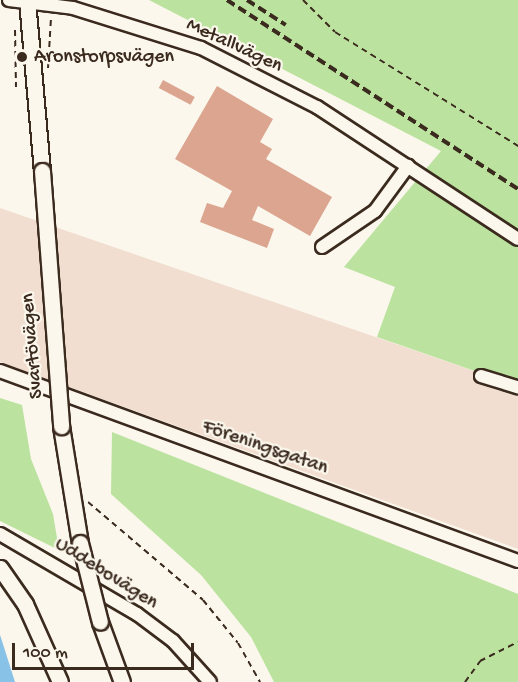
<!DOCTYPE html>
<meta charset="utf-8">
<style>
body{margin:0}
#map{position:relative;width:518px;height:682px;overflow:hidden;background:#fbf7ec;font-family:"Gochi Hand",sans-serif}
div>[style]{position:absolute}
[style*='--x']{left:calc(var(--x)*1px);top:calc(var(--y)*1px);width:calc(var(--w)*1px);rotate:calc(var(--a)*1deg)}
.built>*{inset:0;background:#f1ded0}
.green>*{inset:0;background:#bbe29e}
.water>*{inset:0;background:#88c2e7}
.building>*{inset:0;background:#dba590;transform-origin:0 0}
.path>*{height:2px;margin-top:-1px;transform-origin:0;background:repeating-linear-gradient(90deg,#3b2a1e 0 6px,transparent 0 10.5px)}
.roads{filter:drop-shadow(2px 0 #3b2a1e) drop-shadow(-2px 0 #3b2a1e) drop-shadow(0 2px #3b2a1e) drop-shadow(0 -2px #3b2a1e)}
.minor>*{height:12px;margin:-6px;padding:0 6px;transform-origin:6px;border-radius:6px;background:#fbf7ec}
.major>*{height:15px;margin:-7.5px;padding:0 7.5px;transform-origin:7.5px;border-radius:7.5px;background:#fbf7ec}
.rail>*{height:4px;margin-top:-2px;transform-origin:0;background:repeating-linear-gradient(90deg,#3b2a1e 0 9px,transparent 0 13.5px)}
.bridges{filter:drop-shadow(2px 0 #3b2a1e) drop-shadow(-2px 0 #3b2a1e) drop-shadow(0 2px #3b2a1e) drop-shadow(0 -2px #3b2a1e)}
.major-bridge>*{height:15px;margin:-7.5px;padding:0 7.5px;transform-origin:7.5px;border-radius:7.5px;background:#fbf7ec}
.dots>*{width:16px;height:16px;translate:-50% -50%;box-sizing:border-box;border:3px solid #fbf7ec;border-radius:50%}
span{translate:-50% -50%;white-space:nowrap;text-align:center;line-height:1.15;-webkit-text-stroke:4.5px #fbf7ec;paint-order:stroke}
.street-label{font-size:20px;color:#3b2a1e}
.poi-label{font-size:20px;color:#3b2a1e}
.left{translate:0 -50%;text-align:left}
.scale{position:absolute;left:12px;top:643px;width:182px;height:27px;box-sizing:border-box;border:3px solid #3b2a1e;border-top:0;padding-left:8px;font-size:18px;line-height:21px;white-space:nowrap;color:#3b2a1e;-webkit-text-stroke:4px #fbf7ec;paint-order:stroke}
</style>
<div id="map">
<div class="built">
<div style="clip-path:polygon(0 208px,518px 386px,518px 549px,0 362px)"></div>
</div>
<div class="green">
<div style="clip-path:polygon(149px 0,518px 0,518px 386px,377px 337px,395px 287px,344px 267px,441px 151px)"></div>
<div style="clip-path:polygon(0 398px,22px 405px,31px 459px,53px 514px,59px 550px,0 521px)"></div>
<div style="clip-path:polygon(112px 432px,518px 594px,518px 682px,274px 682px,251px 637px,201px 575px,111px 494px)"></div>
</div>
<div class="water">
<div style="clip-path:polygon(0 635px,2px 641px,15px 682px,0 682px)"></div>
</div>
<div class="building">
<div style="left:163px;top:80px;width:36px;height:9px;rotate:28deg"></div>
<div style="clip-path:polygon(217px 86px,273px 119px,260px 142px,272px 149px,266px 159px,332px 197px,310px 236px,258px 206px,252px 220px,274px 229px,267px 248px,200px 222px,207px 203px,223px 208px,232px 191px,175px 159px)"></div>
</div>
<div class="path">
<div style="--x:303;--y:0;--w:45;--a:45"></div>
<div style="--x:335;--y:32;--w:216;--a:31.9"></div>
<div style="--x:15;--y:30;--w:57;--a:89"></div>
<div style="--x:48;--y:68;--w:51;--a:-86.6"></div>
<div style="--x:88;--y:502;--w:151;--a:40.4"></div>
<div style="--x:203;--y:600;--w:55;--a:50.9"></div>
<div style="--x:238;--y:643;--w:45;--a:60.6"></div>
<div style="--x:465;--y:682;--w:26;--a:-54"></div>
<div style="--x:480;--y:661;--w:42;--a:-26.6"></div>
</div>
<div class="roads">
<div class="minor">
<div style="--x:9;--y:0;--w:64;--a:7.1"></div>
<div style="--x:73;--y:8;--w:134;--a:17.4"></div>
<div style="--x:201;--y:48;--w:130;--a:27"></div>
<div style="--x:317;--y:107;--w:240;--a:33.3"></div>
<div style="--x:322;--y:247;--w:64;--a:-34.2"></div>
<div style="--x:375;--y:211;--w:56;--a:-53.7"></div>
<div style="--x:0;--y:371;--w:552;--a:20.14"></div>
<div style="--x:481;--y:376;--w:39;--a:17"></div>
<div style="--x:0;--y:534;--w:159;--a:30.3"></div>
<div style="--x:137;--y:614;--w:45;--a:36.9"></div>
<div style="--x:173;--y:641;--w:55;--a:47.9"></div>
</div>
<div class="major">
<div style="--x:27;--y:0;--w:172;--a:85"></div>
<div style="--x:61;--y:426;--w:119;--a:80.8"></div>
<div style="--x:0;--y:568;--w:44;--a:55.2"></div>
<div style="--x:25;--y:604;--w:85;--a:65.8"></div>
<div style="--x:100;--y:622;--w:64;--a:69.9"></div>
</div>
</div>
<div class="rail">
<div style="--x:227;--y:0;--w:347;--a:33"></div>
<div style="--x:247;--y:0;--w:46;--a:32.7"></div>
</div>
<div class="bridges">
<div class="major-bridge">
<div style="--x:42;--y:171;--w:256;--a:85.7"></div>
<div style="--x:80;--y:543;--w:81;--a:75.8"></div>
</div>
</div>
<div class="dots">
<div style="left:22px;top:57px;background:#3b2a1e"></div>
</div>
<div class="street-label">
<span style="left:234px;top:46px;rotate:25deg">Metallvägen</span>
<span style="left:33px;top:346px;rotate:-95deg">Svartövägen</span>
<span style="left:265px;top:448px;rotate:19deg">Föreningsgatan</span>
<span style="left:106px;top:574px;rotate:32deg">Uddebovägen</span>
</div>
<div class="poi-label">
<span class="left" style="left:34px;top:57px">Aronstorpsvägen</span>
</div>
<div class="scale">100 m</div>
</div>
